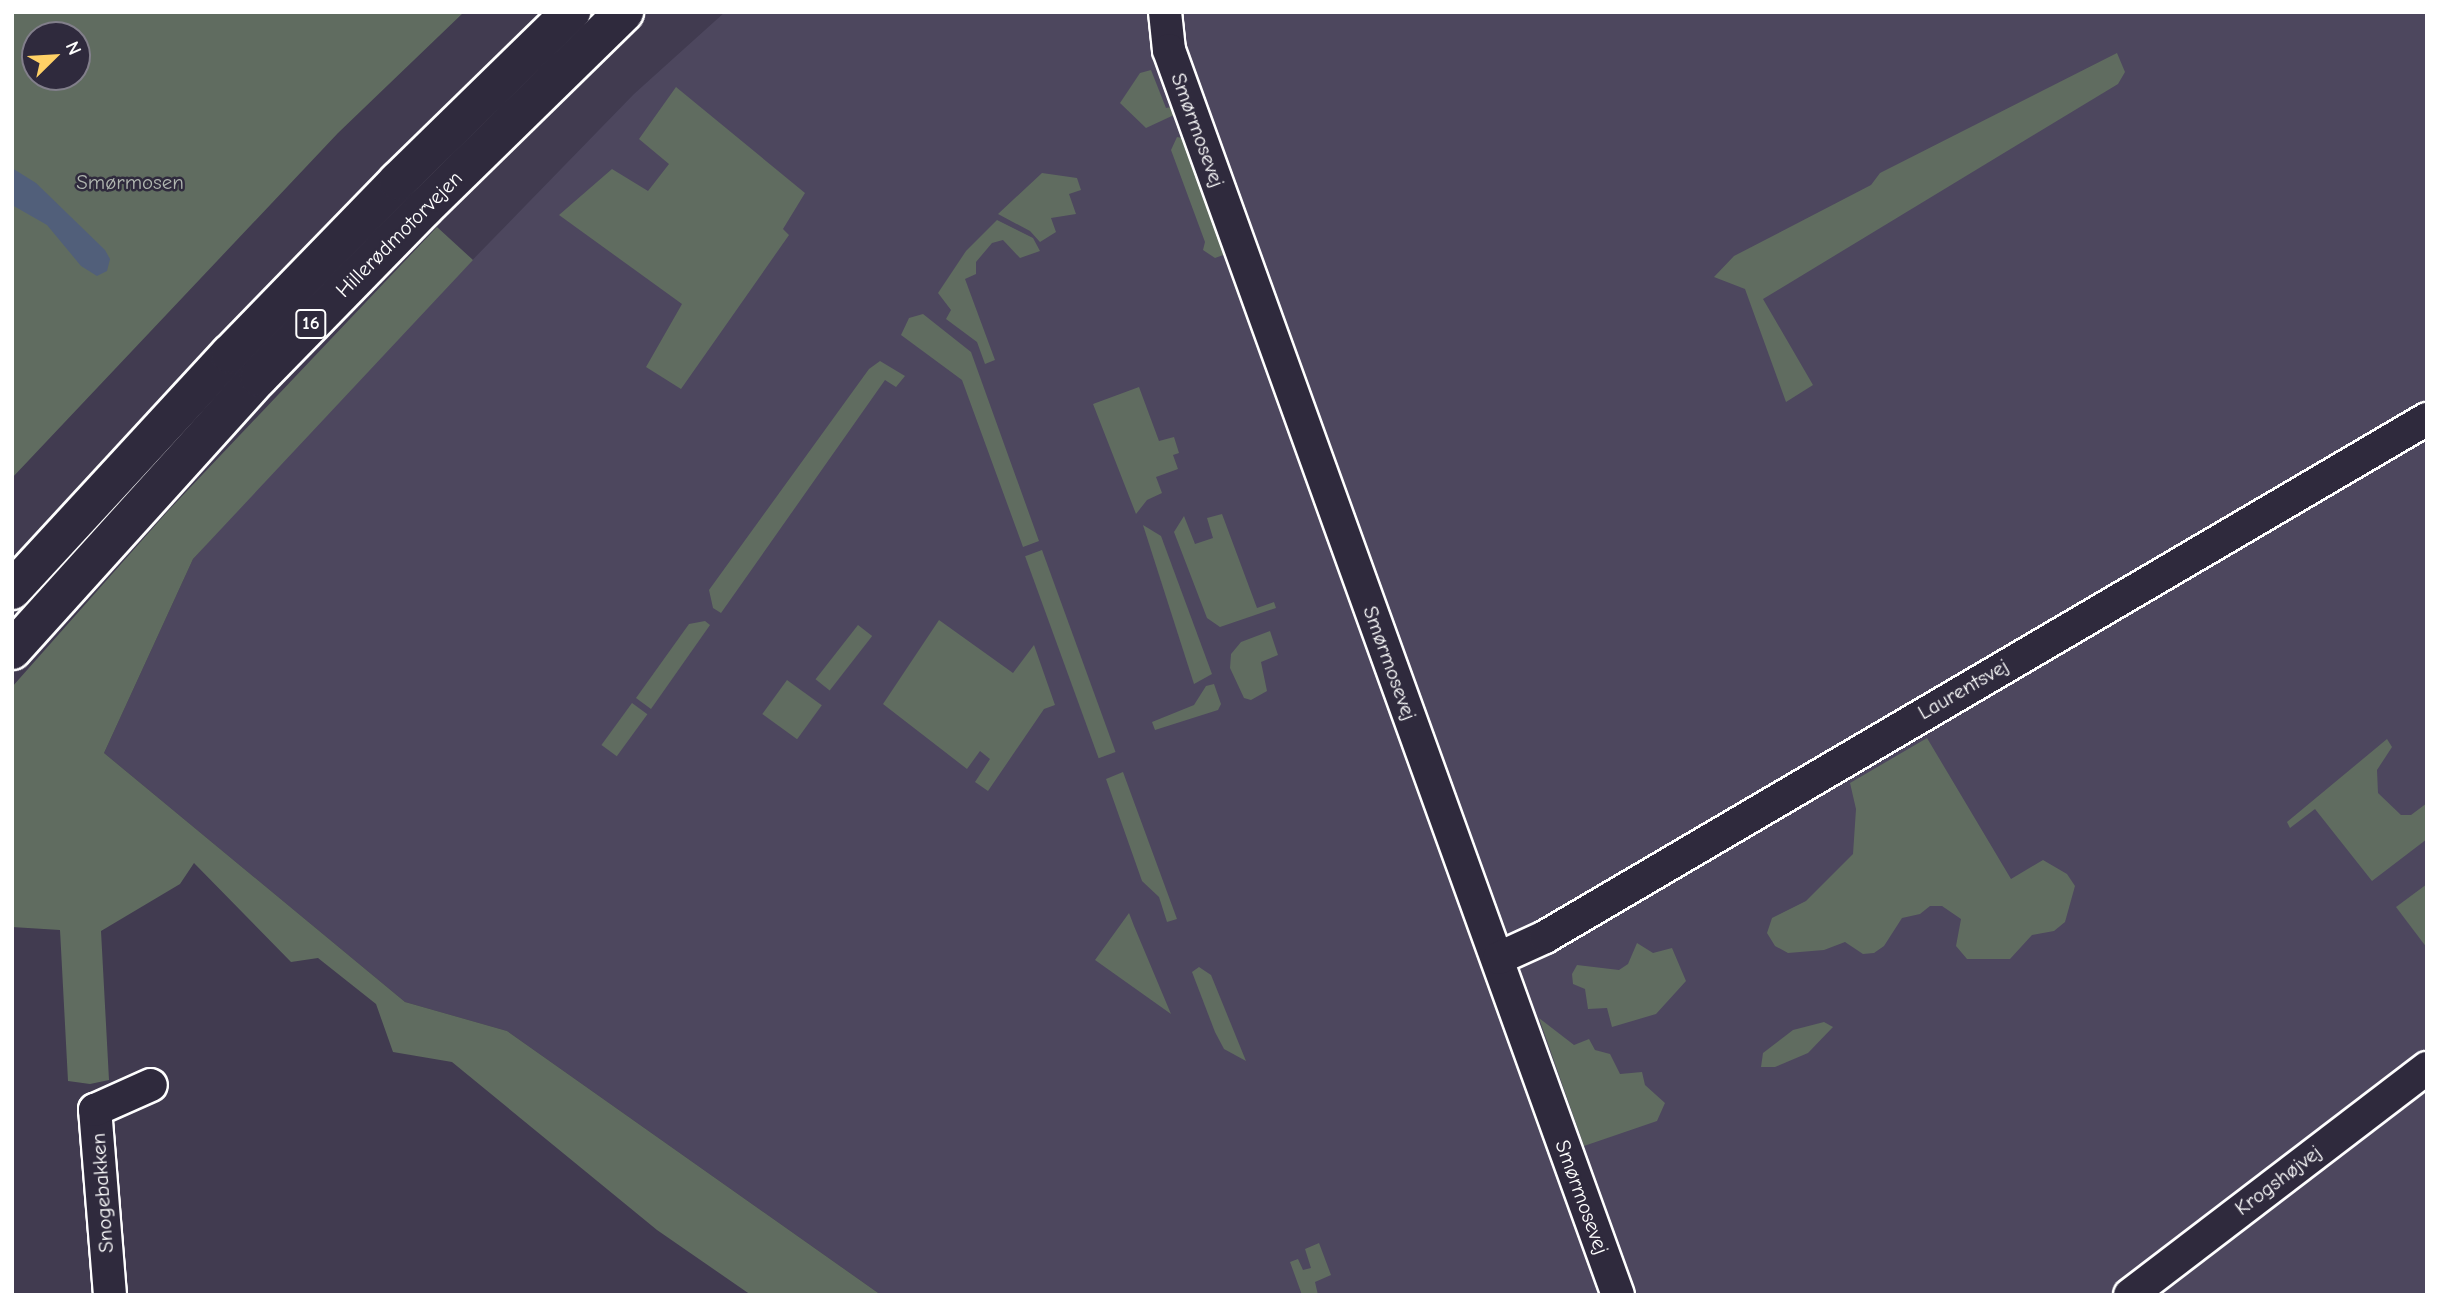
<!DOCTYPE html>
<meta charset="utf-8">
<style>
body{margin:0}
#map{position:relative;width:2439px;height:1307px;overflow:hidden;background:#413b50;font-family:"Comic Neue",sans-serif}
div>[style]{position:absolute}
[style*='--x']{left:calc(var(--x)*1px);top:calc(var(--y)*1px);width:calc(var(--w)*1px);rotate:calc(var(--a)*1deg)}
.built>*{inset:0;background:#4d475e}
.green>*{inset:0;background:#606c60;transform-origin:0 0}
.water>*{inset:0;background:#515f7a}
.roads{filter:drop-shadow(2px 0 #fff) drop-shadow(-2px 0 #fff) drop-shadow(0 2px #fff) drop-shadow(0 -2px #fff)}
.minor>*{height:32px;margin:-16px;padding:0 16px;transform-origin:16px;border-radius:16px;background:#2f2a3d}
.highway>*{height:38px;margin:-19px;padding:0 19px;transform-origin:19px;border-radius:19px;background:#2f2a3d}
span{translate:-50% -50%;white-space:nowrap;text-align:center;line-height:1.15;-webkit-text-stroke:5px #2f2a3d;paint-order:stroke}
.shield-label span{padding:2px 5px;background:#2f2a3d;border:2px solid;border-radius:5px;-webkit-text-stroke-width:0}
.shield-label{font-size:19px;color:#fff;font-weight:700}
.street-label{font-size:21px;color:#fff}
.park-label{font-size:21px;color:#b0b6b0}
.frame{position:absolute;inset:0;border:14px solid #fff;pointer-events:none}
.north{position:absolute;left:21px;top:21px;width:70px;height:70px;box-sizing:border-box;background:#2f2a3d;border:2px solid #827f8b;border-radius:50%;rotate:66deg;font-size:19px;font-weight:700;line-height:28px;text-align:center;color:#fff}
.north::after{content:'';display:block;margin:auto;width:24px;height:32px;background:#ffd166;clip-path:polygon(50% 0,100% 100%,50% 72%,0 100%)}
</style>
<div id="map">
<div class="built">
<div style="clip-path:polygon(725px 12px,2427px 12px,2427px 1295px,881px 1295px,507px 1031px,405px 1002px,104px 753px,193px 559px,343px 393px,634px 94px)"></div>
</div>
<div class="green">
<div style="clip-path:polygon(evenodd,12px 12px,464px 12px,338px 133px,12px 478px,12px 12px,35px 35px,77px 35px,77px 77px,35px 77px,35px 35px)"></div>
<div style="clip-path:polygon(2117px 53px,2125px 72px,2118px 84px,1763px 299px,1813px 385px,1786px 402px,1745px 289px,1714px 277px,1734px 256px,1871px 185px,1880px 173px)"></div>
<div style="clip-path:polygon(1151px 70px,1166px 108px,1171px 107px,1174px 115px,1146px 128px,1120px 103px,1140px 73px)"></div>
<div style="clip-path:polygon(676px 87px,805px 193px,783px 229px,789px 235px,681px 389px,646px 367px,682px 304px,559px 215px,612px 169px,648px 191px,669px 164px,639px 139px)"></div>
<div style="clip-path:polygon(1177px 137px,1182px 138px,1226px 254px,1215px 258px,1203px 250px,1205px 242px,1171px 150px)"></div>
<div style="clip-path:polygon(1042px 173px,1077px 178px,1081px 190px,1069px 194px,1076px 214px,1051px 218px,1056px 232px,1040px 242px,1030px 231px,998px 214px)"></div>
<div style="clip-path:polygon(997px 220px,1033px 238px,1040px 251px,1020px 258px,1003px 240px,992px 243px,976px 262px,976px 274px,965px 279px,995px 360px,985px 364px,977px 342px,946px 319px,951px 310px,938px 293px,966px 251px)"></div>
<div style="clip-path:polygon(437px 227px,473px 260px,193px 559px,104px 753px,405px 1002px,507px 1031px,881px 1295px,751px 1295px,657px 1230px,452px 1062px,393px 1052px,376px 1004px,318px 958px,291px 962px,194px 863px,180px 884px,101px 931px,109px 1080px,90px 1084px,68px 1081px,60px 930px,12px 927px,12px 687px,167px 512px)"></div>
<div style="clip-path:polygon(923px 314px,971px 352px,1039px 541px,1023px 547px,962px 380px,901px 335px,909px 318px)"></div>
<div style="clip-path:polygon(880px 361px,905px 376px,896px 387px,885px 380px,721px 613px,713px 608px,709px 590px,869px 369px)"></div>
<div style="clip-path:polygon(1139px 387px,1159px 441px,1174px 437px,1179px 453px,1173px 455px,1178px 469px,1156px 477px,1162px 493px,1147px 500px,1136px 514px,1093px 404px)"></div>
<div style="clip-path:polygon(1222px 514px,1257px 608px,1274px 602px,1276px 608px,1220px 627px,1207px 618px,1174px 532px,1184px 516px,1195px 544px,1213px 538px,1207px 518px)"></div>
<div style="clip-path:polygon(1143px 525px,1161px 536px,1212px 674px,1194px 684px)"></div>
<div style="left:1042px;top:550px;width:215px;height:18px;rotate:70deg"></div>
<div style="clip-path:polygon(939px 620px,1013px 673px,1034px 645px,1055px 705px,1044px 709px,988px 791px,975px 782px,990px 759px,980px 751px,967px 769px,883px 704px)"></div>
<div style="clip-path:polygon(705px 621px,710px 625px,651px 709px,636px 698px,689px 624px)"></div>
<div style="left:858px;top:625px;width:18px;height:69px;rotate:38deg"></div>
<div style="clip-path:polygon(1270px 631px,1278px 655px,1261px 662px,1267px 691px,1251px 700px,1244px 698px,1230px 668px,1231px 654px,1241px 642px)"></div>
<div style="left:787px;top:680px;width:43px;height:42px;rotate:36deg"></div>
<div style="clip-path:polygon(1214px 684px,1221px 704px,1218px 710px,1155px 730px,1152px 722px,1194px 705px,1206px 686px)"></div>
<div style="left:632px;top:703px;width:19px;height:52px;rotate:36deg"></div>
<div style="clip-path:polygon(1927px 738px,2011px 879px,2043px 860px,2067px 874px,2075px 886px,2065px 922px,2054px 931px,2032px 935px,2010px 959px,1967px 959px,1956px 946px,1961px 919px,1942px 906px,1930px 906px,1920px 914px,1902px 918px,1884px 946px,1874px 953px,1863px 954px,1845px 942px,1824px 950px,1788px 953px,1775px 946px,1767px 933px,1772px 918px,1806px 901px,1853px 854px,1856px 809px,1850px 783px)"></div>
<div style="clip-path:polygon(2387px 739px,2392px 747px,2377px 770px,2378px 793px,2401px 815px,2411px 815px,2427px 803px,2427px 839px,2372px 881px,2315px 809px,2290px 828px,2287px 822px)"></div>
<div style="clip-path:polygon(1123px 772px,1177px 919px,1167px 922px,1159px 897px,1142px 881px,1106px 779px)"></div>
<div style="clip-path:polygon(2427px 884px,2427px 948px,2396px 907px)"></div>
<div style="clip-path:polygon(1129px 913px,1134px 926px,1171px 1014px,1095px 960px)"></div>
<div style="clip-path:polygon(1637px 943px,1653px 953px,1672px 948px,1686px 981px,1656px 1014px,1612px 1027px,1607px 1008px,1588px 1009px,1585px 989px,1573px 984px,1572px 974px,1577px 965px,1619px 970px,1628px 964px)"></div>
<div style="clip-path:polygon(1199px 967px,1211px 975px,1246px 1061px,1224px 1049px,1215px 1032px,1192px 972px)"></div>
<div style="clip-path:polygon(1539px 1018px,1574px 1045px,1589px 1039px,1595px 1050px,1610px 1054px,1620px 1074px,1642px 1072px,1645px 1085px,1665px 1103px,1657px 1121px,1584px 1146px)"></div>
<div style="clip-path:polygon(1824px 1022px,1833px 1027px,1808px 1053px,1775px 1067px,1761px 1067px,1763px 1053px,1793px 1030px)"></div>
<div style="clip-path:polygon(1319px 1243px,1331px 1275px,1315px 1282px,1318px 1295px,1302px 1295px,1290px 1262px,1298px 1259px,1303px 1270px,1311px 1268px,1305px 1249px)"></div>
</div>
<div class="water">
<div style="clip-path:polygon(12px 168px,36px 183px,105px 250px,110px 259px,107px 271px,97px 276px,81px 266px,47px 225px,12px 205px)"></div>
</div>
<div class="roads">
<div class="minor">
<div style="--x:1165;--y:12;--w:38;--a:84"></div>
<div style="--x:1169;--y:50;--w:1323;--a:70.17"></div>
<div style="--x:1499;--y:958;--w:51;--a:-24.5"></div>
<div style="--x:1545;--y:937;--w:1023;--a:-30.43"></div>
<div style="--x:110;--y:1295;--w:186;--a:-94.6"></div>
<div style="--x:95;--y:1110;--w:61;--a:-24.1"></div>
<div style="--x:2130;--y:1295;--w:374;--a:-37.4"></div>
</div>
<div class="highway">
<div style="--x:12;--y:590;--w:321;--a:-47.3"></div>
<div style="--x:230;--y:354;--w:241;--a:-45.8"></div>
<div style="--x:398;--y:181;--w:242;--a:-44.3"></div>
<div style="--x:12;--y:650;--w:368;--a:-47.9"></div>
<div style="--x:259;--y:377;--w:236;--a:-45.7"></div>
<div style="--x:424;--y:208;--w:280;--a:-44.4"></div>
</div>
</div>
<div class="shield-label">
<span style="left:311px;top:324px">16</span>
</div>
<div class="street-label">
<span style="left:1198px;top:130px;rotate:70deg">Smørmosevej</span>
<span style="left:399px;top:234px;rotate:-45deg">Hillerødmotorvejen</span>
<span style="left:1390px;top:663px;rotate:70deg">Smørmosevej</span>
<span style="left:1963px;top:689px;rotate:-30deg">Laurentsvej</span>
<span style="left:2278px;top:1180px;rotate:-37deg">Krogshøjvej</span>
<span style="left:102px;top:1193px;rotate:-94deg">Snogebakken</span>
<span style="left:1582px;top:1197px;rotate:70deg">Smørmosevej</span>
</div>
<div class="park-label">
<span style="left:130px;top:182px">Smørmosen</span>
</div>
<div class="frame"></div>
<div class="north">N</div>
</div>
